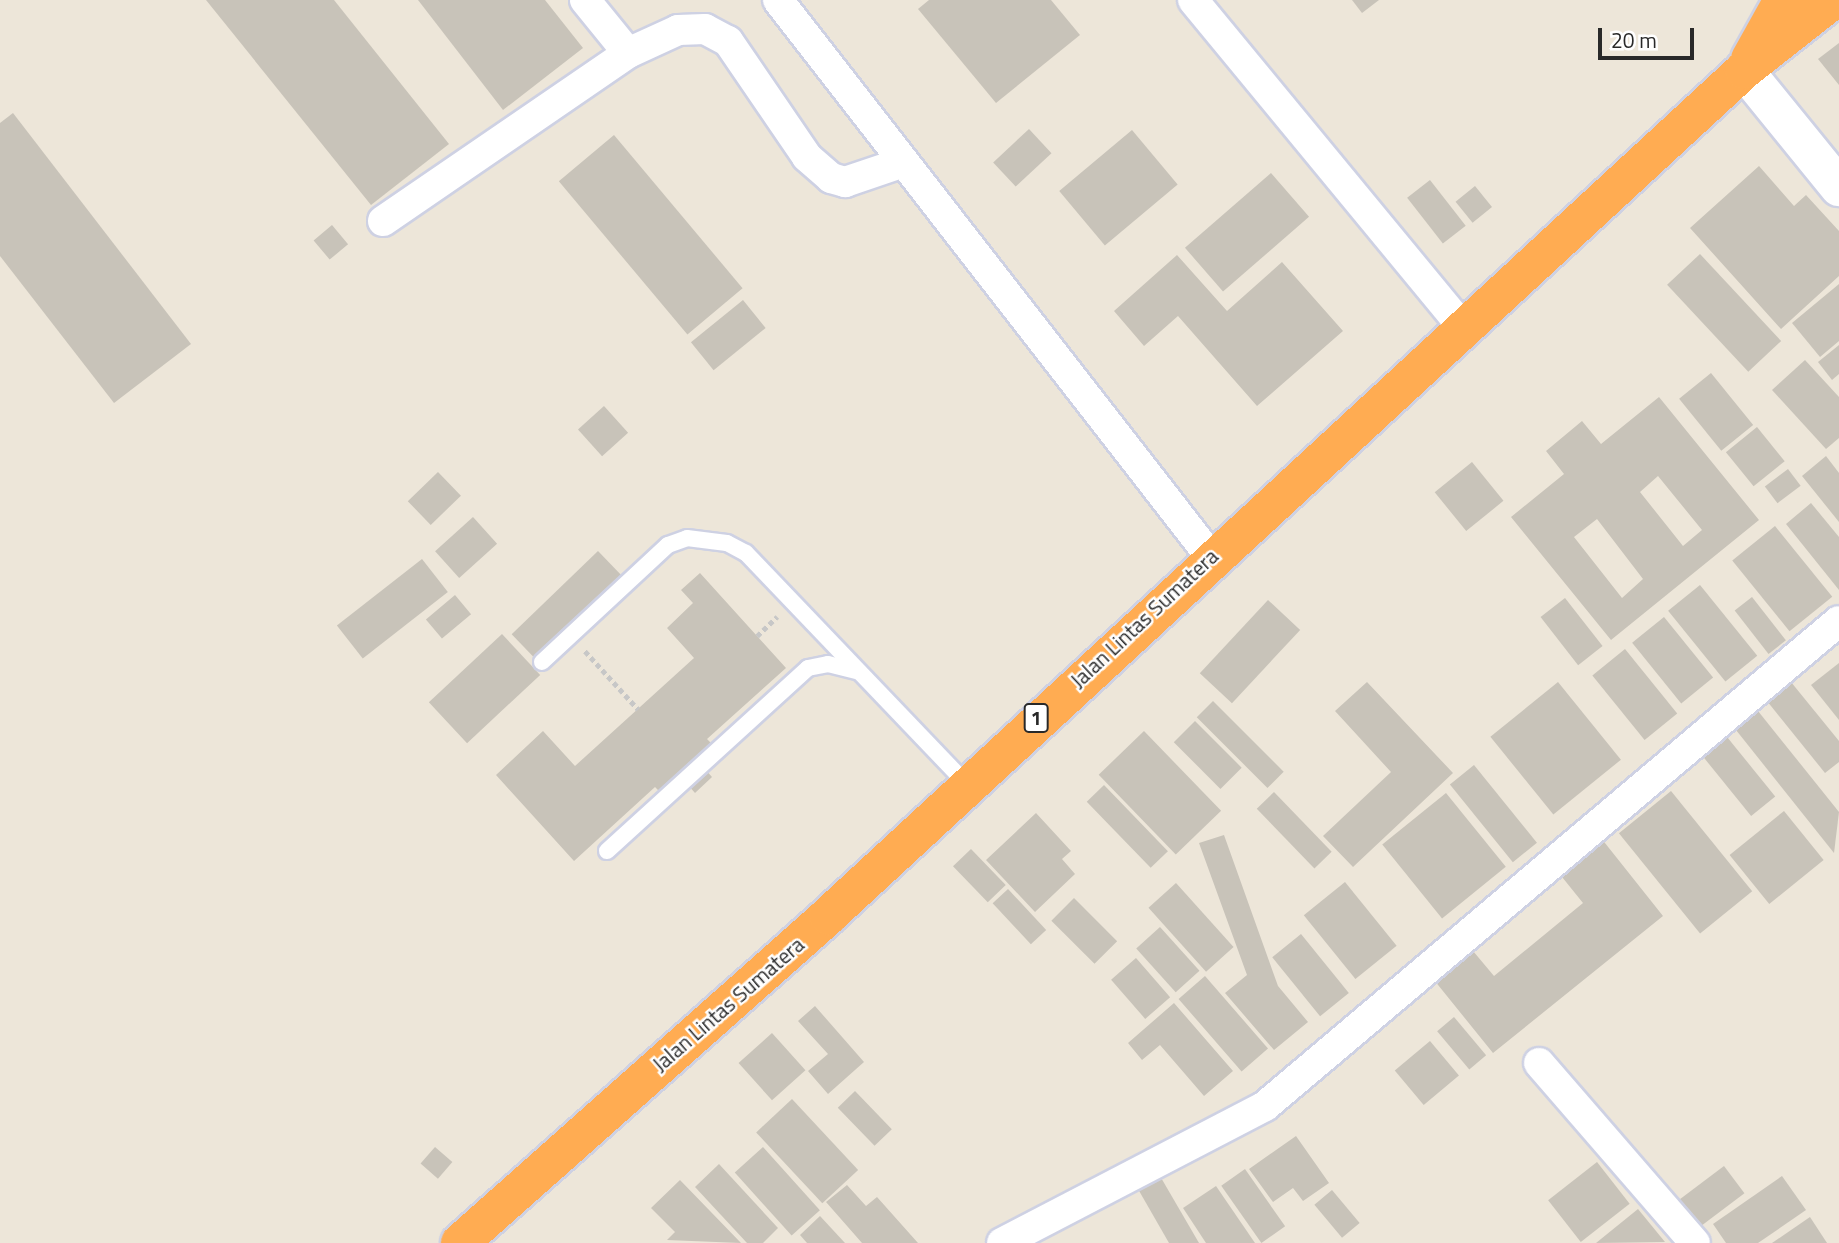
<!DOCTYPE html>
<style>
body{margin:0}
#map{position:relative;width:1839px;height:1243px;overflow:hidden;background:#ede6d9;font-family:"Titillium Web",sans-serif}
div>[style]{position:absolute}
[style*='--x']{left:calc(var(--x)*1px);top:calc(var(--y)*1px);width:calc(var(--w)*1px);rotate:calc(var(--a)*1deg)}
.building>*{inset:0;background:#c8c3b9;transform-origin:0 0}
.path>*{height:4.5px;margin-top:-2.25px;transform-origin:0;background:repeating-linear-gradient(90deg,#c7c7c7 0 5px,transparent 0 8.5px)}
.roads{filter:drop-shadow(2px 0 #ced1e3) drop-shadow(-2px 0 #ced1e3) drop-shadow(0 2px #ced1e3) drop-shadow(0 -2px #ced1e3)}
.lane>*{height:16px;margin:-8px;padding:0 8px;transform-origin:8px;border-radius:8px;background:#fff}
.street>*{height:30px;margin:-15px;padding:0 15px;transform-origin:15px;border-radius:15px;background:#fff}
.secondary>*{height:38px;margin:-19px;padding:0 19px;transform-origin:19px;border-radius:19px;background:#fff}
.highway>*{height:38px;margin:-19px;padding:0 19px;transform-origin:19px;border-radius:19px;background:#ffac52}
span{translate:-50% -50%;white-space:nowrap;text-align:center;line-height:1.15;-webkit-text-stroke:5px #fff;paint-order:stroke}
.shield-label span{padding:2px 5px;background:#fff;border:2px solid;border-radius:5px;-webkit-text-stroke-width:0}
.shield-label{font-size:19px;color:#292929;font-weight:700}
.street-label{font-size:21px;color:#292929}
.scale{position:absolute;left:1598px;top:28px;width:96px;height:32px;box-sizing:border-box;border:4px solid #292929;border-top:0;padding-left:9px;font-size:21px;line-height:24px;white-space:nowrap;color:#292929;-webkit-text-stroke:5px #fff;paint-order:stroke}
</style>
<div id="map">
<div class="building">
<div style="clip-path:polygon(206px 0,334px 0,449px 144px,371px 205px)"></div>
<div style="clip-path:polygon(418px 0,545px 0,583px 48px,503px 110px)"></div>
<div style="clip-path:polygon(929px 0,1051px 0,1080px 35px,996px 103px,918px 9px)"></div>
<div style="clip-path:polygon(1352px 0,1379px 0,1362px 13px)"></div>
<div style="clip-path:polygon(1839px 43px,1839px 85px,1818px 59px)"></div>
<div style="clip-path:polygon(13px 113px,191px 344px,114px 403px,0 256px,0 123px)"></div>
<div style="left:1029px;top:129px;width:33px;height:49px;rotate:47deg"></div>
<div style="left:1132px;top:130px;width:71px;height:95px;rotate:50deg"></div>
<div style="left:614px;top:135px;width:200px;height:72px;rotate:50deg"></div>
<div style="clip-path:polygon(1759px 166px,1794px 206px,1806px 195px,1839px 231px,1839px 276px,1781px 329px,1690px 228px)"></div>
<div style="left:1271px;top:173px;width:58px;height:114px;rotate:49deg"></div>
<div style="left:1430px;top:180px;width:58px;height:29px;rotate:52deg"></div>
<div style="left:1475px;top:186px;width:27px;height:25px;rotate:51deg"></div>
<div style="left:332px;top:225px;width:25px;height:24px;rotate:50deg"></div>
<div style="left:1700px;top:254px;width:119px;height:45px;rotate:47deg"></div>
<div style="clip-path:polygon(1177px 255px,1227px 311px,1282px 262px,1343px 331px,1257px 406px,1178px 316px,1144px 346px,1114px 311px)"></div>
<div style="clip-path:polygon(1839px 284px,1839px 341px,1820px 357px,1792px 323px)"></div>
<div style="left:743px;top:300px;width:36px;height:67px;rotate:51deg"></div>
<div style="clip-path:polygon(1839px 345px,1839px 374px,1832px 380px,1818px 362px)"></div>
<div style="clip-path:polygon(1805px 360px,1839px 397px,1839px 438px,1826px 449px,1772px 390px)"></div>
<div style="left:1711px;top:373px;width:67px;height:41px;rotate:51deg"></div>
<div style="clip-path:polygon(evenodd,1659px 397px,1759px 520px,1611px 640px,1511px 517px,1564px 474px,1546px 451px,1582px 421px,1601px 444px,1659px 397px,1658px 476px,1702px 530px,1683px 546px,1640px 492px,1658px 476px,1659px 397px,1597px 519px,1643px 579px,1622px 598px,1574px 537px,1597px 519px)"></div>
<div style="left:604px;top:406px;width:36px;height:35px;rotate:48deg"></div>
<div style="left:1757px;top:427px;width:44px;height:40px;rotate:51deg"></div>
<div style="clip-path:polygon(1826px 456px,1839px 473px,1839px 522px,1802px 476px)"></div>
<div style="left:1472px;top:462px;width:50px;height:48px;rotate:51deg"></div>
<div style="left:1788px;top:469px;width:21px;height:29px;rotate:53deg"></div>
<div style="left:438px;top:472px;width:33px;height:42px;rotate:46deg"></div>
<div style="clip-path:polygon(1811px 503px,1839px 537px,1839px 590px,1786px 524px)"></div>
<div style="left:473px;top:517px;width:36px;height:51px;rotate:48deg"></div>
<div style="left:1775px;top:526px;width:91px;height:55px;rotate:51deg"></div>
<div style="left:598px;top:551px;width:35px;height:120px;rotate:46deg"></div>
<div style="left:422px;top:559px;width:42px;height:108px;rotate:52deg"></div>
<div style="clip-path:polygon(700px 573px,786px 668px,707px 739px,713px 745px,697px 760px,712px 777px,695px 793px,680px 776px,661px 793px,655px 787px,574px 861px,496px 775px,543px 731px,575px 766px,694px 658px,667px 628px,693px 603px,681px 590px)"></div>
<div style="left:1700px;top:585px;width:91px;height:41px;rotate:51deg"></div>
<div style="left:455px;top:595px;width:25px;height:38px;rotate:50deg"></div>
<div style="left:1752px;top:597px;width:55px;height:22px;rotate:52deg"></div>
<div style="left:1565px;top:598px;width:61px;height:31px;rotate:52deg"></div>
<div style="left:1268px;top:600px;width:44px;height:100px;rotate:43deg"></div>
<div style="left:1664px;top:617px;width:78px;height:41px;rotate:51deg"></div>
<div style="left:502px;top:634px;width:56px;height:100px;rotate:47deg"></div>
<div style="left:1625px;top:649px;width:83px;height:42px;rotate:51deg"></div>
<div style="clip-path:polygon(1839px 663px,1839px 720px,1811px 685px)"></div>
<div style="clip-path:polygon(1367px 682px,1453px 773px,1353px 867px,1323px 836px,1391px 772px,1335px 711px)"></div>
<div style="left:1558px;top:682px;width:100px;height:87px;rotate:51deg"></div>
<div style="clip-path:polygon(1791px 682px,1839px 741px,1839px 762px,1825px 773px,1767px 701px)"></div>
<div style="left:1213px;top:701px;width:100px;height:23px;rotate:45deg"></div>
<div style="clip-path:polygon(1754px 706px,1839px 812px,1834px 853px,1732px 725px)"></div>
<div style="left:1195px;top:721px;width:66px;height:30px;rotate:45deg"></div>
<div style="left:1144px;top:731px;width:111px;height:63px;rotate:46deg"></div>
<div style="left:1723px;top:732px;width:83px;height:31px;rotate:51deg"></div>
<div style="left:1474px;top:765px;width:100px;height:31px;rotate:51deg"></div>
<div style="left:1104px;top:785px;width:92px;height:24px;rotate:46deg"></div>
<div style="left:1671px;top:791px;width:129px;height:67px;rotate:51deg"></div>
<div style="left:1274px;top:792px;width:83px;height:24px;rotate:46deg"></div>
<div style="left:1446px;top:793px;width:95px;height:82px;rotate:51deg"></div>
<div style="left:1784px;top:811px;width:63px;height:70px;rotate:51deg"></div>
<div style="clip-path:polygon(1036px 813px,1071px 851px,1062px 859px,1075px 874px,1035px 912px,986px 860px)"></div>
<div style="clip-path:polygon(1224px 835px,1278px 986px,1308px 1022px,1274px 1050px,1225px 993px,1247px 975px,1199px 843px)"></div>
<div style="clip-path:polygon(1601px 838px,1663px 916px,1493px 1053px,1430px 975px,1468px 945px,1494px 976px,1583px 903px,1558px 872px)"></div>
<div style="left:971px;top:849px;width:50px;height:25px;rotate:46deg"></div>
<div style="left:1345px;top:882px;width:82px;height:53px;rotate:51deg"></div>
<div style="left:1176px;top:883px;width:86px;height:37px;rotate:48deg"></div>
<div style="left:1008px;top:889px;width:56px;height:21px;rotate:47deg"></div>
<div style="left:1074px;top:898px;width:61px;height:32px;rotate:45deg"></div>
<div style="left:1160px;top:927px;width:59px;height:32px;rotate:48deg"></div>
<div style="left:1301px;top:934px;width:76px;height:37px;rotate:51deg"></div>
<div style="left:1136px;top:958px;width:52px;height:33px;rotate:49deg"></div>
<div style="left:1205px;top:976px;width:96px;height:35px;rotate:49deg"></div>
<div style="clip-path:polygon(1174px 1003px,1233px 1071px,1204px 1096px,1160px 1045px,1142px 1060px,1128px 1043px)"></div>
<div style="clip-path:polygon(815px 1006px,864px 1062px,828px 1094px,808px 1071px,828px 1054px,798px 1021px)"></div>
<div style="left:1454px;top:1017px;width:50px;height:22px;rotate:50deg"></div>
<div style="left:772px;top:1033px;width:50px;height:45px;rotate:48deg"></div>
<div style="left:1430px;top:1041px;width:45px;height:46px;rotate:50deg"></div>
<div style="left:855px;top:1091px;width:53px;height:24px;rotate:46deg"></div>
<div style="left:792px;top:1099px;width:97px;height:49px;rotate:47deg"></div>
<div style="clip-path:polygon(1296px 1136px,1329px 1183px,1303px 1201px,1293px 1188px,1273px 1202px,1249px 1169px)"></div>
<div style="left:435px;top:1147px;width:23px;height:22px;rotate:41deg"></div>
<div style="left:763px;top:1147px;width:85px;height:38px;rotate:48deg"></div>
<div style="left:1597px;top:1162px;width:53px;height:62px;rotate:52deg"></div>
<div style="clip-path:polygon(719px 1164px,778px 1228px,763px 1243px,747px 1243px,695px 1187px)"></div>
<div style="left:1724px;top:1166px;width:34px;height:59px;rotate:53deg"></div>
<div style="left:1245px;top:1169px;width:70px;height:29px;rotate:55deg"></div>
<div style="clip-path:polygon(1160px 1176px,1199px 1243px,1169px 1243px,1138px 1189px)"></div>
<div style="clip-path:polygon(1782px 1176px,1806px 1210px,1758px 1243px,1726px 1243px,1713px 1224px)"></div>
<div style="clip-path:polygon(680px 1180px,741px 1243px,667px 1240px,675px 1232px,651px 1208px)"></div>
<div style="clip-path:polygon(847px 1185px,866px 1206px,877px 1197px,918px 1243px,862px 1243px,826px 1202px)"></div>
<div style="clip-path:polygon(1216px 1186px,1255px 1243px,1206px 1243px,1183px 1208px)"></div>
<div style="left:1332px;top:1190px;width:43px;height:23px;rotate:50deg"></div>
<div style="clip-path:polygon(1638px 1209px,1665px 1242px,1596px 1243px)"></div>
<div style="clip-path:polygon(820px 1216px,845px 1243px,807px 1243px,800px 1235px)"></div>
<div style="clip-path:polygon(1810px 1217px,1827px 1243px,1772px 1243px)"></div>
</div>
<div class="path">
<div style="--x:757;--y:636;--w:28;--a:-44"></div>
<div style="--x:585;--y:651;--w:79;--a:47.6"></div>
</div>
<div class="roads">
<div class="lane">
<div style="--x:542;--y:662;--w:172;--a:-42.9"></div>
<div style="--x:668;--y:545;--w:20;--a:-20"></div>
<div style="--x:687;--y:538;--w:40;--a:7.1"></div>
<div style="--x:727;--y:543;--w:21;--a:28"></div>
<div style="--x:746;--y:553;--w:318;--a:46.3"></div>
<div style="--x:607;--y:851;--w:272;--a:-42.3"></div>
<div style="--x:808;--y:668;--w:20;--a:-11"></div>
<div style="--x:828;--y:664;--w:30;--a:14"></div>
</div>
<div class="street">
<div style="--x:585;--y:0;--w:68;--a:50.9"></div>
<div style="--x:778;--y:0;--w:706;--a:52.14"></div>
<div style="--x:1193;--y:0;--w:428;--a:50.5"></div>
<div style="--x:383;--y:221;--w:297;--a:-34.4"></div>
<div style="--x:628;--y:53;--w:55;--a:-24.7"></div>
<div style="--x:678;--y:30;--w:27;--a:-2"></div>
<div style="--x:705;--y:29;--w:26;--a:28"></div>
<div style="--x:728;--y:41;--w:140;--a:55.7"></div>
<div style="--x:807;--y:157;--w:32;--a:41"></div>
<div style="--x:831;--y:178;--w:15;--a:16"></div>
<div style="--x:845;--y:182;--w:62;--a:-18.7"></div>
<div style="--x:1539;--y:1063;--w:238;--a:49.1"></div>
<div style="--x:1002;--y:1243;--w:297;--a:-27.5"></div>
<div style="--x:1265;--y:1106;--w:751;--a:-40.2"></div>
</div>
<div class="secondary">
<div style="--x:1744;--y:70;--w:151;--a:50.9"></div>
</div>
<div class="highway">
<div style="--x:1750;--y:59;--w:68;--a:-60.8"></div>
<div style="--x:460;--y:1243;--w:492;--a:-41.6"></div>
<div style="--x:828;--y:916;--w:1247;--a:-42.72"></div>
<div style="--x:1744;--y:70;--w:113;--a:-38.2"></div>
</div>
</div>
<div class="shield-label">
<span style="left:1036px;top:718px">1</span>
</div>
<div class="street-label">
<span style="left:1144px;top:618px;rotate:-43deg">Jalan Lintas Sumatera</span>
<span style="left:728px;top:1004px;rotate:-41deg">Jalan Lintas Sumatera</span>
</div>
<div class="scale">20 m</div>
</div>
